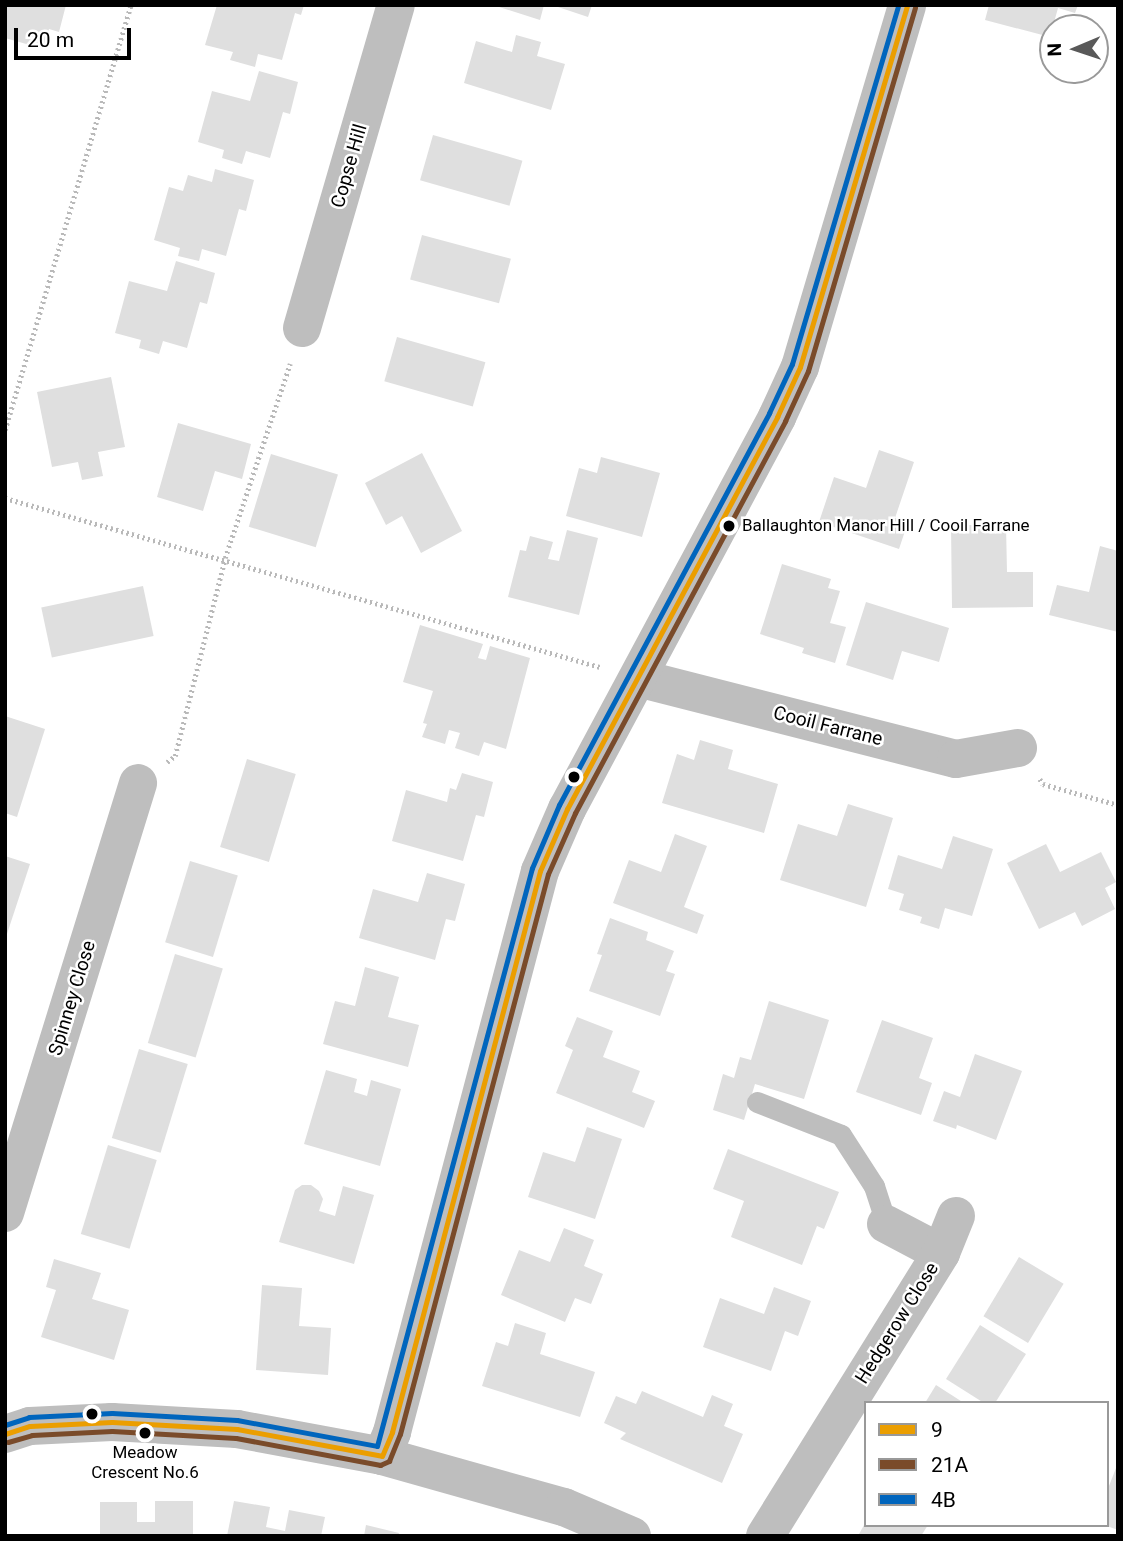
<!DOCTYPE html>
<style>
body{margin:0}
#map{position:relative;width:1123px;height:1541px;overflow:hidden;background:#fff;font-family:Roboto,sans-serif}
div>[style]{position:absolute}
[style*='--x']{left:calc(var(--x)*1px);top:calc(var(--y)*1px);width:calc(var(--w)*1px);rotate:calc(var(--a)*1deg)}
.building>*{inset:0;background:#dfdfdf;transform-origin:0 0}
.path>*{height:4.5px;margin-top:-2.25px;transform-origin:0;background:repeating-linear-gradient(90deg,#b9b9b9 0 2px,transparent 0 5.5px)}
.service>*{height:21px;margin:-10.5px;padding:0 10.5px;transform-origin:10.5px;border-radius:10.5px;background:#bebebe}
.minor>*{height:38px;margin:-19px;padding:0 19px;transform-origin:19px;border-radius:19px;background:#bebebe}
.bus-1>*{height:5px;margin:-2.5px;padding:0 2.5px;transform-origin:2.5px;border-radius:2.5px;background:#eb9e00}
.bus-2>*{height:5px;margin:-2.5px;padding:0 2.5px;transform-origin:2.5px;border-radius:2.5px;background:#7a4b2a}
.bus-3>*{height:5px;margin:-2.5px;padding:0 2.5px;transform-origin:2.5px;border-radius:2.5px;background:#0065bd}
.dots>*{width:19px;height:19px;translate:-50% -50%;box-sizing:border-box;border:4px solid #fff;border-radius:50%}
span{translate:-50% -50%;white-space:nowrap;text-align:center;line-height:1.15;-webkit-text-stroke:5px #fff;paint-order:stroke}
.bus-label{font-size:17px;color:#000}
.left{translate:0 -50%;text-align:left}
.street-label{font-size:19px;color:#000}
.frame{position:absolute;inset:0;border:7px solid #000;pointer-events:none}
.legend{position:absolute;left:864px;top:1401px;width:245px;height:126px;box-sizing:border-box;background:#fff;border:2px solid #999;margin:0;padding:9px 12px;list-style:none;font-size:21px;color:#000}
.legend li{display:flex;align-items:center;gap:14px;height:35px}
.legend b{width:35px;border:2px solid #999}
.north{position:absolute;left:1039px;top:14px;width:70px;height:70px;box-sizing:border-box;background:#fff;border:2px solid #999;border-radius:50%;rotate:268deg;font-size:19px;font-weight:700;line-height:28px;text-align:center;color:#000}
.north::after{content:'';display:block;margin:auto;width:24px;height:32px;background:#595959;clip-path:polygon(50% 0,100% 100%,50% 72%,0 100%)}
.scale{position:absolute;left:14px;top:28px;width:117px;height:32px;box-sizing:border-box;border:4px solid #000;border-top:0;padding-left:9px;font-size:21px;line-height:24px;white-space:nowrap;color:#000;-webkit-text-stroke:5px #fff;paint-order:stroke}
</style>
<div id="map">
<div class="building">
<div style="clip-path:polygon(5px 5px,66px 5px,59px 32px,49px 29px,44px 49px,5px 38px)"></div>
<div style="clip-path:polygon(217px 5px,304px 5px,301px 15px,295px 13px,282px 60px,258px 54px,255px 67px,230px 60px,233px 52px,205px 45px)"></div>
<div style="clip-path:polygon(493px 5px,544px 5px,540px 20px)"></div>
<div style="clip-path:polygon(552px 5px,592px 5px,588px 17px)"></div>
<div style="clip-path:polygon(989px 5px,1078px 5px,1075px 13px,1058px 8px,1050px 37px,985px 20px)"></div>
<div style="clip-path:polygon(516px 35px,541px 42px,537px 56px,565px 64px,551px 110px,464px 83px,476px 41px,512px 52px)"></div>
<div style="clip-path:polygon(259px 71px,298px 82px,290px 114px,283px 112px,270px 158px,246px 151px,242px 164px,222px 158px,224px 150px,198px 142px,212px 91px,250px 101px)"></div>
<div style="left:433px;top:135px;width:93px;height:47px;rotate:16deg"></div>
<div style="clip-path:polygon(215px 169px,254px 180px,246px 211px,239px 209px,226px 256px,202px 249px,199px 261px,178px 256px,180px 248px,154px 240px,169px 187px,183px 191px,188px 175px,212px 182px)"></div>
<div style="left:422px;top:235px;width:92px;height:46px;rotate:15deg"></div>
<div style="clip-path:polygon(176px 261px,215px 273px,207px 304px,200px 302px,187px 348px,163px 341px,159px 354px,139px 348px,141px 340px,115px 333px,129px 281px,167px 291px)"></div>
<div style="left:397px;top:337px;width:92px;height:46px;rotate:16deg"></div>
<div style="clip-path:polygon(111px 377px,125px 447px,98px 452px,103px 476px,82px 480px,78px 462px,52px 467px,37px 392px)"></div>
<div style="clip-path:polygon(178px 423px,251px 444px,242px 479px,215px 471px,203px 511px,157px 497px)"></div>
<div style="clip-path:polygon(879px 450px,914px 462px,895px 518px,908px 522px,899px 549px,819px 522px,834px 477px,866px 488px)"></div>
<div style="clip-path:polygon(422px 453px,462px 531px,421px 553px,402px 516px,386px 525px,365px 483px)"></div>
<div style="left:271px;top:454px;width:70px;height:76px;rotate:17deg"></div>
<div style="clip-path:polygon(601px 457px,660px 473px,642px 537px,566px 516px,579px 468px,597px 473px)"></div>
<div style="clip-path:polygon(951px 525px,1006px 525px,1007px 572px,1033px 572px,1033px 607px,952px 608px)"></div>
<div style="clip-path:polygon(567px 530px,598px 538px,579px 615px,508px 597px,520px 550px,526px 551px,530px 536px,553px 542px,548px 559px,559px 561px)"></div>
<div style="clip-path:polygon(1100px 546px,1118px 551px,1118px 632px,1049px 615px,1057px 585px,1089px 592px)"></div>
<div style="clip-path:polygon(782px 564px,831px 579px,828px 588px,840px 591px,830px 623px,846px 627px,835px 663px,802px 653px,804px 648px,760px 634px)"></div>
<div style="left:143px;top:586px;width:51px;height:104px;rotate:78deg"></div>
<div style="clip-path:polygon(866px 602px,949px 628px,939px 662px,902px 651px,893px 680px,846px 665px)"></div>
<div style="clip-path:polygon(420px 625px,483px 644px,478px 658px,486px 660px,490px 646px,530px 658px,506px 749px,484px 742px,479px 756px,455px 748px,460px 733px,449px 730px,445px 744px,422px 737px,427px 724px,423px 723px,433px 691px,403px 682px)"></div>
<div style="clip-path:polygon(5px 716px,45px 729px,17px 817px,5px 813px)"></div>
<div style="clip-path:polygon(700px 740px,733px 750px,728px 769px,778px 784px,764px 833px,662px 803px,677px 754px,694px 760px)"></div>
<div style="left:247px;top:759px;width:51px;height:92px;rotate:17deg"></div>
<div style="clip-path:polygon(462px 773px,493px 782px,484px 817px,476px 815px,463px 861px,392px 841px,406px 790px,447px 802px,450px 788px,456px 790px)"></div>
<div style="clip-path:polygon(848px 804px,893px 818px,866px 907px,780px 880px,798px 824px,837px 836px)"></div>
<div style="clip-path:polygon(675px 834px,707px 846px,684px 907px,704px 915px,697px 934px,613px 903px,629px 860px,661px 872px)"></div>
<div style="clip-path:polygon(953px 836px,993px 849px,972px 916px,945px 908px,939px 929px,920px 923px,922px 917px,899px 910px,904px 894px,888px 889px,898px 855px,942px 869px)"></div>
<div style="clip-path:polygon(1046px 844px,1060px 872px,1101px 852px,1116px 882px,1105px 888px,1115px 909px,1082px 926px,1075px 912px,1039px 929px,1007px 863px)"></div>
<div style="clip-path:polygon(5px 856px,30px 864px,6px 937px,5px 937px)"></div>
<div style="left:190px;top:861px;width:50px;height:85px;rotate:17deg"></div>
<div style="clip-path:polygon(427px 873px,465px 884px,455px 921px,446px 919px,435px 960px,359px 938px,373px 889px,418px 902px)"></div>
<div style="clip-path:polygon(610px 918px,648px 932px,646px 940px,674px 951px,666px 971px,675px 974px,660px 1016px,589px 991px,602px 955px,597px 954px)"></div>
<div style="left:175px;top:954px;width:50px;height:93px;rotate:17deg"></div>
<div style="clip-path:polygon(365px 967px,399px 977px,388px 1017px,419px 1025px,408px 1067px,323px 1044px,335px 1001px,355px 1006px)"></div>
<div style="clip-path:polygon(769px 1001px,829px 1020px,804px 1099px,755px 1084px,744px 1120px,713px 1110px,723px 1074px,734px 1078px,740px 1057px,751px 1060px)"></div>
<div style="clip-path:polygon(577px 1017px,613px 1031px,603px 1057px,640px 1071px,632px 1092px,655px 1101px,644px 1128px,556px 1093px,573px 1050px,565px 1046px)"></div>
<div style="clip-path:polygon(882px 1020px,933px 1038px,919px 1078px,932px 1083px,921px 1115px,856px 1092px)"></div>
<div style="left:139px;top:1049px;width:51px;height:93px;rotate:17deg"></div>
<div style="clip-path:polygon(975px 1054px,1022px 1071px,996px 1140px,957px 1125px,956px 1129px,933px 1121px,944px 1091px,960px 1097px)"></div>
<div style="clip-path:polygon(326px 1070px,357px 1079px,354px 1092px,367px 1096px,371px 1080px,401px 1089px,380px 1166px,304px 1144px)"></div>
<div style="clip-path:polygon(587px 1127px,622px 1139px,595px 1219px,528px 1197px,543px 1152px,575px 1162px)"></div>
<div style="left:108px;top:1145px;width:51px;height:93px;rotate:17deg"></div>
<div style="clip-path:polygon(728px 1149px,839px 1192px,824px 1229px,817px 1226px,802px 1265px,731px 1237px,744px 1201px,713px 1189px)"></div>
<div style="clip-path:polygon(302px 1185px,311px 1185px,319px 1191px,323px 1199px,319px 1211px,335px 1216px,343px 1186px,374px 1195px,354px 1264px,279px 1242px,295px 1190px)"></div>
<div style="clip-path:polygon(564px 1228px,594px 1240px,584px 1266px,603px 1274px,591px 1304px,575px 1298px,565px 1322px,501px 1295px,519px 1250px,550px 1262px)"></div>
<div style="left:1019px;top:1257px;width:52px;height:69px;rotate:31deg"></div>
<div style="clip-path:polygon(54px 1259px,101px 1273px,92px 1299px,129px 1310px,114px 1360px,41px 1337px,56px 1290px,46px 1287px)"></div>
<div style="clip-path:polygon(262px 1285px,302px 1288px,299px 1326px,331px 1328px,328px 1375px,256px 1370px)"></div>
<div style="clip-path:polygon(774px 1287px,811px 1301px,798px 1336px,785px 1331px,771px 1371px,703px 1347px,720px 1298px,764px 1314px)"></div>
<div style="clip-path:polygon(515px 1323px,546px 1333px,540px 1354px,595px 1372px,580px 1417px,482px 1386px,496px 1342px,508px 1346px)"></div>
<div style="clip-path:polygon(980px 1325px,1026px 1354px,995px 1403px,984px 1403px,946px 1379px)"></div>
<div style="clip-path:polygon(936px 1385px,964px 1403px,925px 1403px)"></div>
<div style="clip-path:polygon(642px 1391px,703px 1417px,712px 1395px,733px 1404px,724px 1426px,743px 1434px,722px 1483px,620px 1439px,626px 1433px,604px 1423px,616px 1396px,636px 1404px)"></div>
<div style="clip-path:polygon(1118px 1463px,1118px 1530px,1107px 1526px,1107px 1491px)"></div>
<div style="clip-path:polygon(155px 1501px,193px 1501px,193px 1536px,100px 1536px,100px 1502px,137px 1502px,137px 1522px,155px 1522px)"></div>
<div style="clip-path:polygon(234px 1501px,270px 1507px,266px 1527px,285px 1531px,289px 1510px,325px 1517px,321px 1536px,227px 1536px)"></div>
<div style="clip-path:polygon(366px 1525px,399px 1533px,398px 1536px,364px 1536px)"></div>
<div style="clip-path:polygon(864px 1525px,928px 1525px,921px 1536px,858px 1536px)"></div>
</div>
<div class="path">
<div style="--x:5;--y:430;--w:443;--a:-73.5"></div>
<div style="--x:5;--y:498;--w:619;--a:15.86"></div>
<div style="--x:167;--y:762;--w:10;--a:-37"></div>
<div style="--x:175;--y:756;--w:204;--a:-75.8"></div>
<div style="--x:225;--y:558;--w:205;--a:-71.5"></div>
<div style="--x:1040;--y:779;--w:6;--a:59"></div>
<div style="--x:1043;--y:784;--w:78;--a:15.6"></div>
</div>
<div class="service">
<div style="--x:757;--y:1102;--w:90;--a:21.4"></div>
<div style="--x:841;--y:1135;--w:61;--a:57.1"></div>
<div style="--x:874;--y:1186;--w:40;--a:72"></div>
</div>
<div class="minor">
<div style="--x:302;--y:328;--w:336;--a:-73.8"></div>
<div style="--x:638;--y:678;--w:328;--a:14.3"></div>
<div style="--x:956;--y:759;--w:63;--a:-10.1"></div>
<div style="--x:5;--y:1213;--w:450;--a:-72.8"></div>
<div style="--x:886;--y:1224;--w:62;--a:27.8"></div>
<div style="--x:5;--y:1434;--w:26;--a:-18"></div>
<div style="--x:30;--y:1426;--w:82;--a:-2.8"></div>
<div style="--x:112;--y:1422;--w:125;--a:3.2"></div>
<div style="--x:237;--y:1429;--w:147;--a:10.5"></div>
<div style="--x:382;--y:1456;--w:189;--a:15.7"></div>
<div style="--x:564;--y:1507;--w:74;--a:23.1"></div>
<div style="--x:382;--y:1456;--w:26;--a:-67"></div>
<div style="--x:392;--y:1432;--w:580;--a:-75.22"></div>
<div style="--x:540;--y:871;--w:68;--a:-66.5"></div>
<div style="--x:567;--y:809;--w:445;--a:-61.8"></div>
<div style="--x:777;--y:417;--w:55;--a:-65.3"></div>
<div style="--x:800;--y:367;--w:377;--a:-73.5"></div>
<div style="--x:765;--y:1536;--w:333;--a:-58.1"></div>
<div style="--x:941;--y:1253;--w:40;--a:-68"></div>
</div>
<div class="bus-1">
<div style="--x:5;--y:1434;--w:26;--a:-18"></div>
<div style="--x:30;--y:1426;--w:82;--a:-2.8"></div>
<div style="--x:112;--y:1422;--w:125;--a:3.2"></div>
<div style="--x:237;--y:1429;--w:147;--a:10.5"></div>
<div style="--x:382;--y:1456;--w:26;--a:-67"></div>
<div style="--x:392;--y:1432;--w:580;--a:-75.22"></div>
<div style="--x:540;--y:871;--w:68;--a:-66.5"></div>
<div style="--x:567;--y:809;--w:445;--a:-61.8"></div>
<div style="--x:777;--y:417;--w:55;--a:-65.3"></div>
<div style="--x:800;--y:367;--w:377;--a:-73.5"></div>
</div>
<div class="bus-2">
<div style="--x:8;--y:1442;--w:25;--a:-16"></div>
<div style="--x:32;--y:1435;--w:80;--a:-2.9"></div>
<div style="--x:112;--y:1431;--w:124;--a:3.2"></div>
<div style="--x:236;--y:1438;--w:147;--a:10.6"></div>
<div style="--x:380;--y:1465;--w:10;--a:-24"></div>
<div style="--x:389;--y:1461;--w:29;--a:-68"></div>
<div style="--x:400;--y:1434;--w:579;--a:-75.2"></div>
<div style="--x:548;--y:874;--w:67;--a:-66.1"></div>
<div style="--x:575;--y:813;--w:445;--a:-61.8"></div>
<div style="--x:785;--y:421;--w:55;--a:-65.3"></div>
<div style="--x:808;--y:371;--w:379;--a:-73.6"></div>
</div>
<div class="bus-3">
<div style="--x:5;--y:1425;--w:25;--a:-18"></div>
<div style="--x:29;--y:1417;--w:83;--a:-2.8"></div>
<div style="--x:112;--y:1413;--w:125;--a:3.2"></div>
<div style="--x:237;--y:1420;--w:142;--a:10.5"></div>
<div style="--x:377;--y:1446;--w:598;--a:-74.99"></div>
<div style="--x:532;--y:868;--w:69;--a:-66.8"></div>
<div style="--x:559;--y:805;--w:445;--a:-61.8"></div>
<div style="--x:769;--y:413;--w:54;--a:-64.9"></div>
<div style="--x:792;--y:364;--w:374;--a:-73.5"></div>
</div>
<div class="dots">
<div style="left:729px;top:526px;background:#000"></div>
<div style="left:574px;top:777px;background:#000"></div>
<div style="left:92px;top:1414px;background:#000"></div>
<div style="left:145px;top:1433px;background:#000"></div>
</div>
<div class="bus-label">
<span class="left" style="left:742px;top:526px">Ballaughton Manor Hill / Cooil Farrane</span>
<span style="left:145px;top:1463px">Meadow<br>Crescent No.6</span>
</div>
<div class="street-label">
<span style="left:349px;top:166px;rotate:-74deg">Copse Hill</span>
<span style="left:828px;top:726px;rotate:14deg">Cooil Farrane</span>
<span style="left:72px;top:998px;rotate:-73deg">Spinney Close</span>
<span style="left:897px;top:1323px;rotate:-58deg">Hedgerow Close</span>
</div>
<div class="frame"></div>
<ul class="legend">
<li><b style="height:9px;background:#eb9e00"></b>9</li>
<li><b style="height:9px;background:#7a4b2a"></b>21A</li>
<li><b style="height:9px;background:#0065bd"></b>4B</li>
</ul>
<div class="north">N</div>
<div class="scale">20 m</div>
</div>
